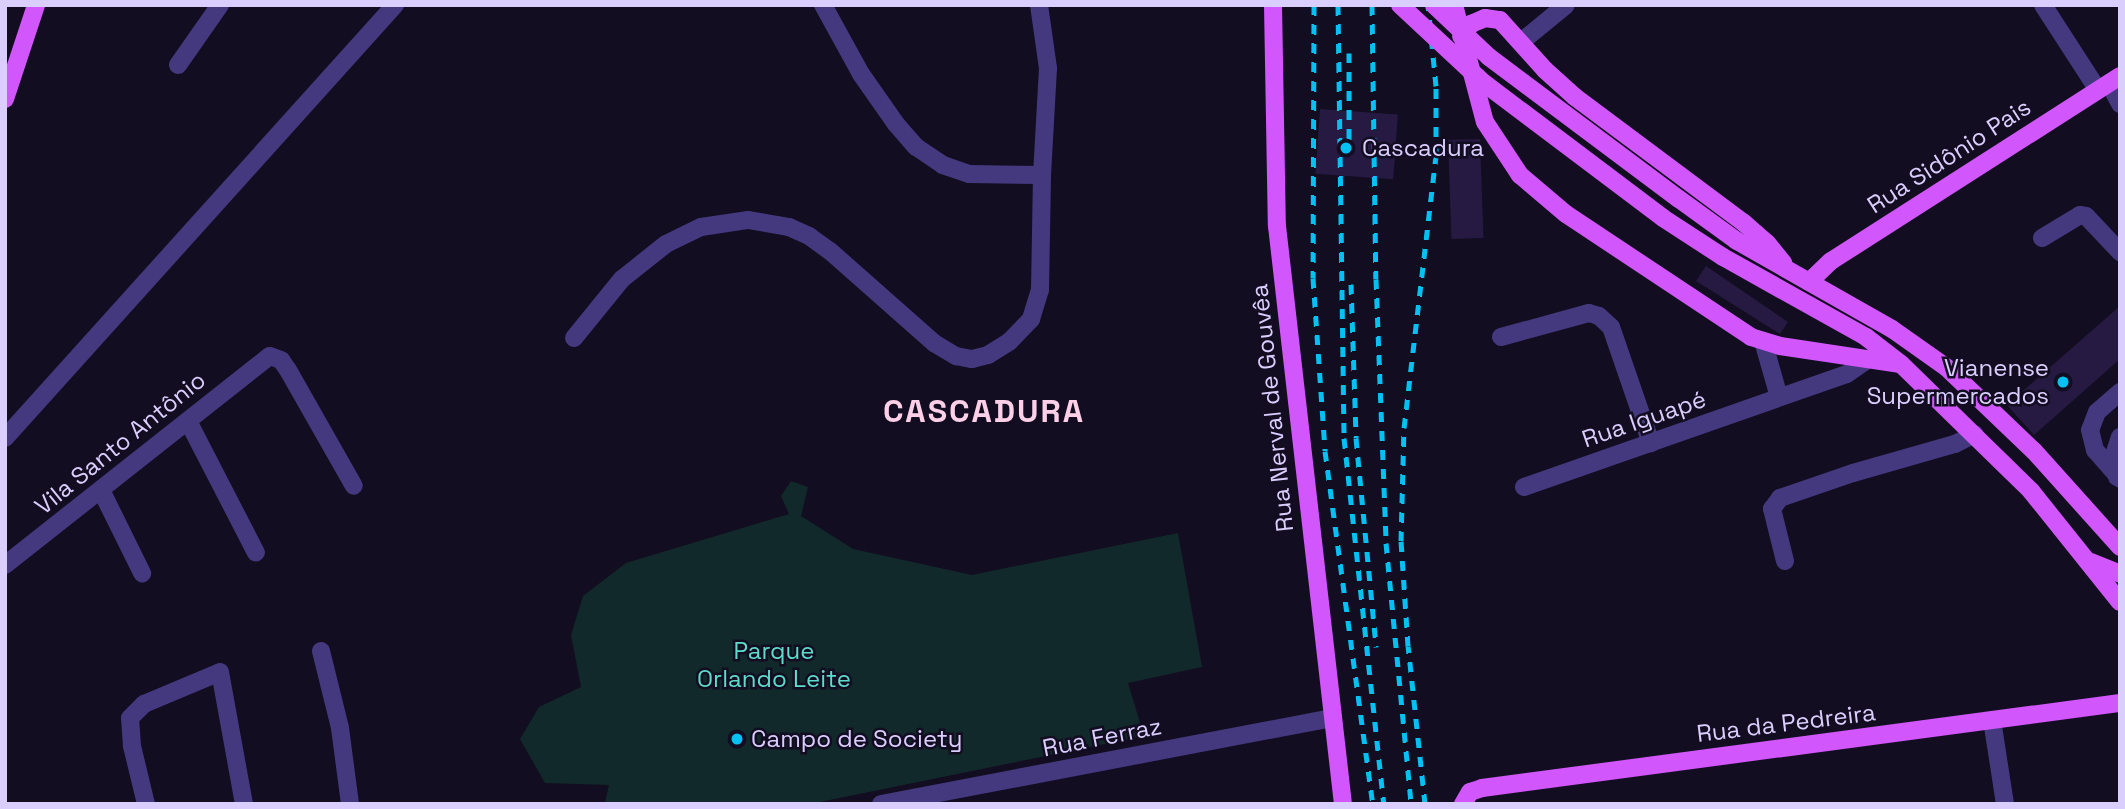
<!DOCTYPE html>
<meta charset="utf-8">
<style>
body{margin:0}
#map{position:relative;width:2125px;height:809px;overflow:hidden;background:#130d21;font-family:"Space Grotesk",sans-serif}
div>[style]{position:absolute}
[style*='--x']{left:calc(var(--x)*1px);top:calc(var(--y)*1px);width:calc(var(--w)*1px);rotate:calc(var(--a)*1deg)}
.green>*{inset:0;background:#11292b}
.building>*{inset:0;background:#261a42;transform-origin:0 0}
.minor>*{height:18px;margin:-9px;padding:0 9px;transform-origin:9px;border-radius:9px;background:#44397f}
.major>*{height:18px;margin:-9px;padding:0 9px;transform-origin:9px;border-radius:9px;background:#d157fc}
.rail>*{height:5px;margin-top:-2.5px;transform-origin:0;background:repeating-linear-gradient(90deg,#04c1f4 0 10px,transparent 0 19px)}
.major-bridge>*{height:18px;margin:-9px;padding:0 9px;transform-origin:9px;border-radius:9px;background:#d157fc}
.dots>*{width:19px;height:19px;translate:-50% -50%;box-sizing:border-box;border:4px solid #130d21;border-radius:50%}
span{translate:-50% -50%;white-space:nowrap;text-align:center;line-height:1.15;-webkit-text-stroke:5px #130d21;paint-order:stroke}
.poi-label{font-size:24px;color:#d9cefe}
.left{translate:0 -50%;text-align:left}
.right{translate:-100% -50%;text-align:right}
.street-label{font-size:24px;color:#d9cefe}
.park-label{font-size:24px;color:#5cddcb}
.district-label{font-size:32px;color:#fed0e8;font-weight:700;letter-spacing:2px}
.frame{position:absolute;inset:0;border:7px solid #d9cefe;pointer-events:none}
</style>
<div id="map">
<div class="green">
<div style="clip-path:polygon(791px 481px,808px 487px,801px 516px,853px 549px,972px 575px,1178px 533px,1202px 667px,1128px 683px,1144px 736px,810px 804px,601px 804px,605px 802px,609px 785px,545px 783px,520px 739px,539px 707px,581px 687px,571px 635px,583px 596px,626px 563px,789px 514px,781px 496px)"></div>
</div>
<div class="building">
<div style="left:1320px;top:109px;width:78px;height:65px;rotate:4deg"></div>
<div style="left:1480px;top:139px;width:99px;height:32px;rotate:88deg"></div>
<div style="clip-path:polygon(1706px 266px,1788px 322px,1780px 334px,1696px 281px)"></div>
<div style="clip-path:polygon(2120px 306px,2120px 359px,2034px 435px,2007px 405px)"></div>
</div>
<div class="minor">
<div style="--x:1039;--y:5;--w:64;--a:81.9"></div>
<div style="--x:1048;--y:68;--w:107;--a:93.2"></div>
<div style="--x:2043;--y:5;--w:101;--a:57.1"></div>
<div style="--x:1521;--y:42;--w:58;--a:-39.4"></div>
<div style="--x:178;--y:65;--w:73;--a:-55"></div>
<div style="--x:2109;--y:83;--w:24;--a:62"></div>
<div style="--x:2042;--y:238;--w:44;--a:-31.2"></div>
<div style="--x:2080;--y:215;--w:6;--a:9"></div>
<div style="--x:2086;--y:216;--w:50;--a:46.6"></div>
<div style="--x:1501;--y:337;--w:91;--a:-15.3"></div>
<div style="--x:1589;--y:313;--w:10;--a:17"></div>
<div style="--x:1599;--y:316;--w:16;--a:43"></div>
<div style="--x:1611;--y:327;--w:123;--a:71"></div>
<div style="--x:574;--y:338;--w:76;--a:-50.9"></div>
<div style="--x:622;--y:279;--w:56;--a:-38.5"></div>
<div style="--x:666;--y:244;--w:39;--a:-26"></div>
<div style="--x:701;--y:227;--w:48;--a:-8.5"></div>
<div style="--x:748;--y:220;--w:42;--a:9.7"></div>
<div style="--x:789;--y:227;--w:22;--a:24"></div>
<div style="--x:809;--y:236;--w:26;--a:36"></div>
<div style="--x:830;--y:251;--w:139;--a:41.5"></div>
<div style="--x:934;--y:343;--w:26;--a:31"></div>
<div style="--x:956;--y:356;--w:16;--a:11"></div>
<div style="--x:972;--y:359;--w:16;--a:-14"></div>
<div style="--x:988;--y:355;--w:25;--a:-32"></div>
<div style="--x:1009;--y:342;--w:32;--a:-46"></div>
<div style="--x:1031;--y:319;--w:30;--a:-73"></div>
<div style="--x:1040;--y:290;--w:115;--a:-89"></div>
<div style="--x:1042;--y:175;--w:73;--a:-179.2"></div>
<div style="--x:969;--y:174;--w:28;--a:-161"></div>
<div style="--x:943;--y:165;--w:32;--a:-146"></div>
<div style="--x:916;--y:147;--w:30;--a:-131"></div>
<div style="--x:896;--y:124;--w:61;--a:-125"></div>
<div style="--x:861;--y:74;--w:79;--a:-118.8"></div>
<div style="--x:1763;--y:341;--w:58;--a:74.1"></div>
<div style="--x:2120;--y:392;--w:30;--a:139"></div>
<div style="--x:2097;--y:412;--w:19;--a:111"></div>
<div style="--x:2090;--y:430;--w:21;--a:76"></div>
<div style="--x:2095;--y:450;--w:38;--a:49"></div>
<div style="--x:188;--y:421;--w:148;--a:62.7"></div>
<div style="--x:5;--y:438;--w:583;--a:-47.99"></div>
<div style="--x:2117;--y:477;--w:22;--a:-98"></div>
<div style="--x:2114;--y:455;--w:19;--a:-72"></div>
<div style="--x:1524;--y:487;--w:342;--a:-19.3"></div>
<div style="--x:1847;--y:374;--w:28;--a:-35"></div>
<div style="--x:101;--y:490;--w:93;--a:63.7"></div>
<div style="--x:1785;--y:561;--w:54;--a:-104"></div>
<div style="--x:1772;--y:509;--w:14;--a:-54"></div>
<div style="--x:1780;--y:498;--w:77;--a:-18.9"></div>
<div style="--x:1853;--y:473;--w:106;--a:-15.9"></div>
<div style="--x:1955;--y:444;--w:22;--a:-27"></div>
<div style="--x:5;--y:565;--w:337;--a:-38.3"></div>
<div style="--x:270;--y:356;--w:12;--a:20"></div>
<div style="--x:281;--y:360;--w:12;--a:55"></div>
<div style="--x:288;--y:370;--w:133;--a:60.4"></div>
<div style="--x:321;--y:651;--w:79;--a:76.1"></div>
<div style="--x:340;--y:728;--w:77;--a:82.5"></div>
<div style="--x:1992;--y:720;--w:85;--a:81.2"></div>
<div style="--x:146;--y:804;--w:60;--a:-103.6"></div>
<div style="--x:132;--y:746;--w:28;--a:-94"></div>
<div style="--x:130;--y:718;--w:20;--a:-45"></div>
<div style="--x:144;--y:704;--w:82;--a:-22.8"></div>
<div style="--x:220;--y:672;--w:134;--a:79.7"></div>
<div style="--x:881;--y:804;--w:460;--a:-10.8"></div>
</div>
<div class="major">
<div style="--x:1273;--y:5;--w:221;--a:89"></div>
<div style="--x:1277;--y:226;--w:582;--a:83.49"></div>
<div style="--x:1454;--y:5;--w:121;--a:75.2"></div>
<div style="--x:1485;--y:122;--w:64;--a:56.6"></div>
<div style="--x:1520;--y:175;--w:60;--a:40.3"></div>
<div style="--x:1566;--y:214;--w:222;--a:33.6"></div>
<div style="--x:1751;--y:337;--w:30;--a:17"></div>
<div style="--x:1780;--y:346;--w:122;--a:8.5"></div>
<div style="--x:1461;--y:36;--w:16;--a:-50"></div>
<div style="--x:1471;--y:24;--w:15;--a:-23"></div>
<div style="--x:1485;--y:18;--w:15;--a:8"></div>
<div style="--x:1500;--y:20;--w:67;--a:48"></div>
<div style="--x:1545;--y:70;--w:40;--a:42"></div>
<div style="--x:1575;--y:97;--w:211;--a:36.7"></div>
<div style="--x:1744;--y:223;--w:30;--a:41"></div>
<div style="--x:1767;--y:243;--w:26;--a:51"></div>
<div style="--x:5;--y:99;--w:99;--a:-71.7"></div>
<div style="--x:1679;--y:199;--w:72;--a:35.9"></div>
<div style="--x:1737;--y:241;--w:178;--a:29.6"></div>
<div style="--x:1892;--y:329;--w:67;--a:35.3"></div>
<div style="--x:1947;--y:368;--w:120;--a:43.7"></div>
<div style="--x:2034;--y:451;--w:129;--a:48.1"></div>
<div style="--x:1663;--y:218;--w:72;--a:33"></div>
<div style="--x:1723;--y:257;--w:164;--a:29.2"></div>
<div style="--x:1866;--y:337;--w:44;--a:37.6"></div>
<div style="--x:1901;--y:364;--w:182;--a:44.3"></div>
<div style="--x:2031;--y:491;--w:142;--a:51.3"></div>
<div style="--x:1809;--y:282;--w:30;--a:-44"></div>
<div style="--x:1831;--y:261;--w:343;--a:-32.6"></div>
<div style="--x:2091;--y:562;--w:31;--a:22"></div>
<div style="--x:1463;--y:804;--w:14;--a:-60"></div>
<div style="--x:1470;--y:792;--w:13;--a:-18"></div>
<div style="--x:1482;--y:788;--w:644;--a:-7.59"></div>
</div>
<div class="rail">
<div style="--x:1314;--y:5;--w:273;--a:90.2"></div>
<div style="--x:1313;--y:278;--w:173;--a:86"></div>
<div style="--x:1325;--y:451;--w:356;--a:82.3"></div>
<div style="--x:1338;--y:5;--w:433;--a:89.2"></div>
<div style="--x:1344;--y:438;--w:368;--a:83.8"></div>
<div style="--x:1372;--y:5;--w:274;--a:89.2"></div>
<div style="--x:1376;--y:279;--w:264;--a:87.8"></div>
<div style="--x:1386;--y:543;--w:262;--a:84.5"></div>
<div style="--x:1349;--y:53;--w:102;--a:90"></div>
<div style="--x:1351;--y:284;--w:154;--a:88.1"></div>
<div style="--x:1356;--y:438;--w:210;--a:84.5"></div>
<div style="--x:1425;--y:804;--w:159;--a:-96.1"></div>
<div style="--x:1408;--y:646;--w:105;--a:-93.8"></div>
<div style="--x:1401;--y:541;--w:113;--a:-88.5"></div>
<div style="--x:1404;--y:428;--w:275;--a:-83.3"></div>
<div style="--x:1436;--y:155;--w:69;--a:-90"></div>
<div style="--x:1436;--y:86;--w:81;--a:-95.6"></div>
</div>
<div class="major-bridge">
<div style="--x:1400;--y:5;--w:115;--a:42.9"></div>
<div style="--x:1484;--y:83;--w:224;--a:37"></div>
<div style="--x:1434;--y:5;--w:76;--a:43.4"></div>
<div style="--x:1489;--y:57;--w:237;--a:36.8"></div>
</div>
<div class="dots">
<div style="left:1346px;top:148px;background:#04c1f4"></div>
<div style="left:2063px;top:382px;background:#04c1f4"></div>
<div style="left:737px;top:739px;background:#04c1f4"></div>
</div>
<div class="poi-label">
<span class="left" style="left:1362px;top:148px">Cascadura</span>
<span class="right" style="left:2049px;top:382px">Vianense<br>Supermercados</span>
<span class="left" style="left:751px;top:739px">Campo de Society</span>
</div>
<div class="street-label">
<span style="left:1949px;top:156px;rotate:-33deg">Rua Sidônio Pais</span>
<span style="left:1272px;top:408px;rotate:-96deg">Rua Nerval de Gouvêa</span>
<span style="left:1644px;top:419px;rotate:-19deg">Rua Iguapé</span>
<span style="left:120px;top:443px;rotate:-39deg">Vila Santo Antônio</span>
<span style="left:1786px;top:723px;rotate:-7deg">Rua da Pedreira</span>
<span style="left:1102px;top:737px;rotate:-11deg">Rua Ferraz</span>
</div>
<div class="park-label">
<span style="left:774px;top:665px">Parque<br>Orlando Leite</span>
</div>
<div class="district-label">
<span style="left:984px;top:411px">CASCADURA</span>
</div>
<div class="frame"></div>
</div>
